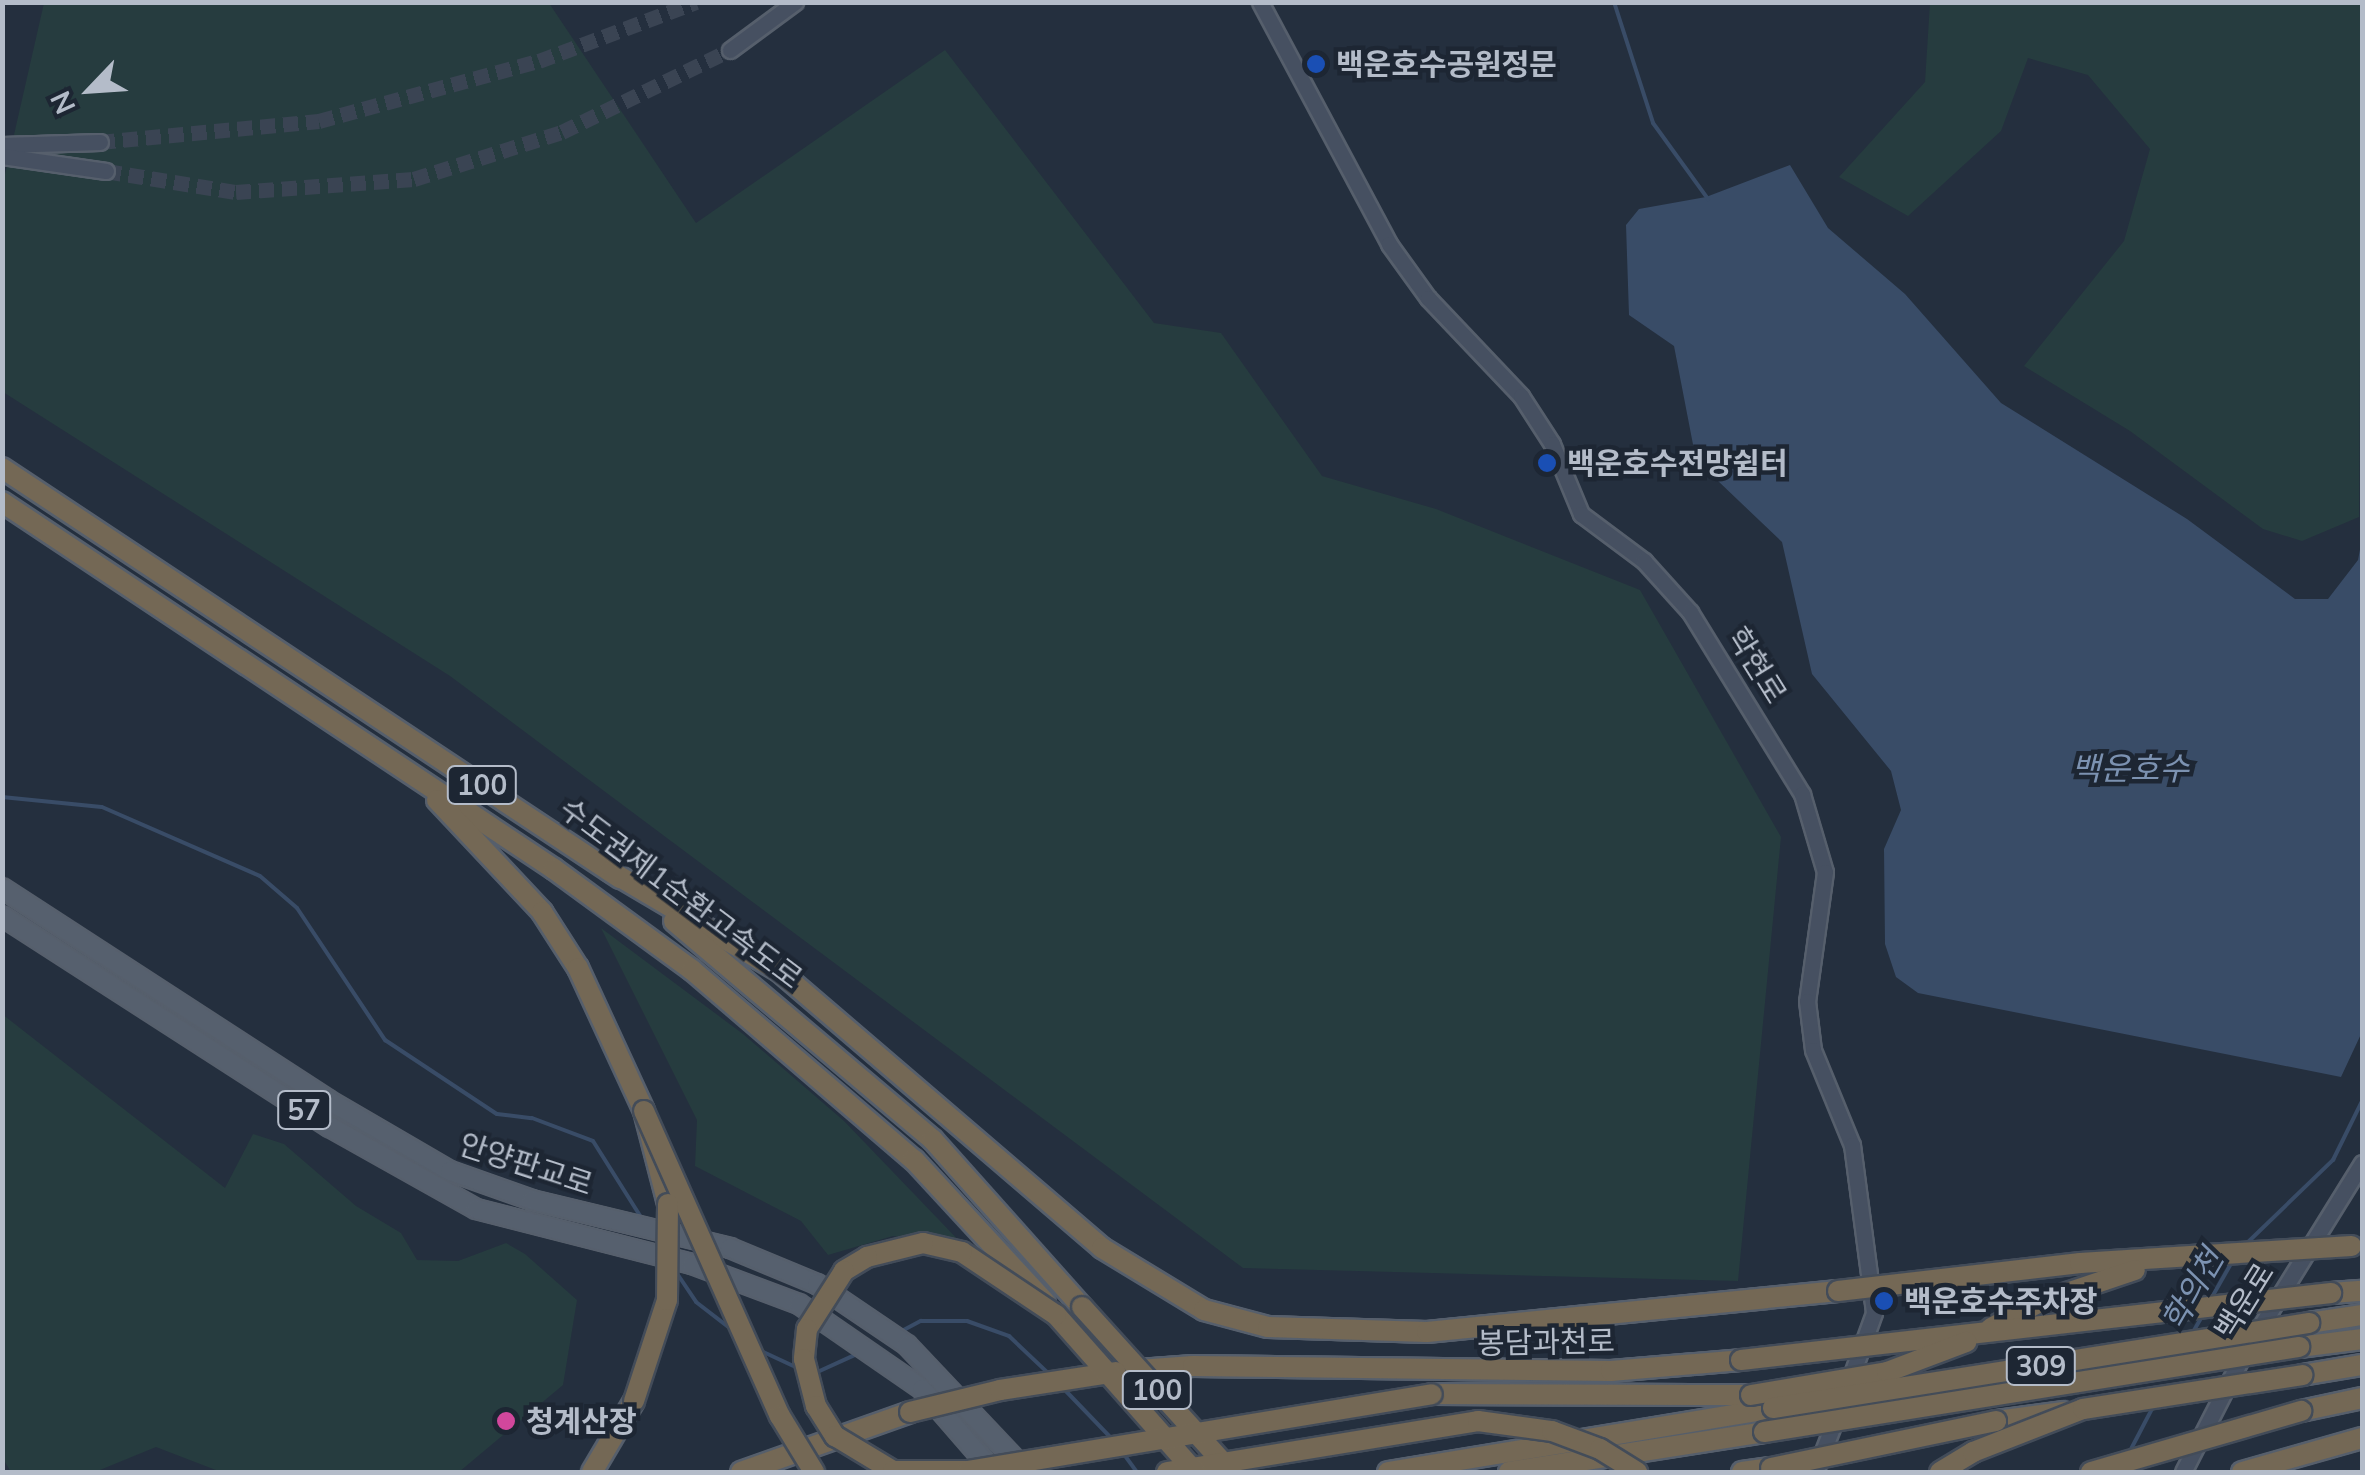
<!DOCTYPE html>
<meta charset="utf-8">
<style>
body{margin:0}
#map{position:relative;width:2365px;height:1475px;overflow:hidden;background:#242f3e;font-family:Mulish,"Noto Sans KR",sans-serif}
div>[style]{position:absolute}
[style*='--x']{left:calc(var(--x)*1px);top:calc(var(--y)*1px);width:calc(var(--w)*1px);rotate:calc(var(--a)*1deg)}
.green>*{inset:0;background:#263c3f}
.water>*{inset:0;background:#394c67}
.stream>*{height:4px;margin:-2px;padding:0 2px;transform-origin:2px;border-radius:2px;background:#394c67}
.secondary-tunnel>*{height:15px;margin-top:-7.5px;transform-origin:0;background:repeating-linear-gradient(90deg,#3a4453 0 15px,transparent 0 23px)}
.roads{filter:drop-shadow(2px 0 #565f6c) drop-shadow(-2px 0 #565f6c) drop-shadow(0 2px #565f6c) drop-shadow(0 -2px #565f6c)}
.secondary>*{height:15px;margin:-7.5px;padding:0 7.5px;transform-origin:7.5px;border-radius:7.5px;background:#465061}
.primary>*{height:18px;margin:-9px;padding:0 9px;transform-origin:9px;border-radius:9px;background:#56606e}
.highway>*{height:20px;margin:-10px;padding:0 10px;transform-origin:10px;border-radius:10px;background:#746855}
.bridges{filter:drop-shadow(2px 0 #434c59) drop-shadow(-2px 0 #434c59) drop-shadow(0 2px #434c59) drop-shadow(0 -2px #434c59)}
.highway-bridge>*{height:20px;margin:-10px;padding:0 10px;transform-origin:10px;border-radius:10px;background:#746855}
.dots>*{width:28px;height:28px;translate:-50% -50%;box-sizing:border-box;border:5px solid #1d2633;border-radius:50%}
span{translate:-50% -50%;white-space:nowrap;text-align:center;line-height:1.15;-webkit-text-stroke:9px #1d2633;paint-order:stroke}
.shield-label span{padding:2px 8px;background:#1d2633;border:2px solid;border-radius:8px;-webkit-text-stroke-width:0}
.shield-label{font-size:28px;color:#b4bcc9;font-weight:700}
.poi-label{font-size:30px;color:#b4bcc9;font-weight:700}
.left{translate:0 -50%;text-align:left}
.street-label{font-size:30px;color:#b4bcc9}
.water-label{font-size:32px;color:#7c92b1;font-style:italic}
.frame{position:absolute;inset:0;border:5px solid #b4bcc9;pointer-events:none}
.north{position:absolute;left:40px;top:40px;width:100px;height:100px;-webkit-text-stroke:8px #1d2633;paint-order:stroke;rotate:245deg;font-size:28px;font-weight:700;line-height:40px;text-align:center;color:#b4bcc9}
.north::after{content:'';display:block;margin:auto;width:35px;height:45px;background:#b4bcc9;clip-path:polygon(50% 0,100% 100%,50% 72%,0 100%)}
</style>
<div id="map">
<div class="green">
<div style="clip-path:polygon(44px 3px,549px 3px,696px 223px,945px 50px,1154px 323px,1221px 333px,1322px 476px,1436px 509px,1640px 590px,1781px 837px,1738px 1281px,1243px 1268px,450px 676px,3px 392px,3px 183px)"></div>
<div style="clip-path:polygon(1930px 3px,2362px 3px,2359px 517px,2302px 541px,2263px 529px,2130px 431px,2024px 366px,2124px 241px,2150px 149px,2088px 75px,2028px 58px,2001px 131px,1908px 216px,1839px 177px,1925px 82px)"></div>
<div style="clip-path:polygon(601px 928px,743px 1034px,844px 1121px,965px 1247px,893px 1236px,828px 1255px,801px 1221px,695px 1166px,697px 1120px)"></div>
<div style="clip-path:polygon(2px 1014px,225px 1188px,253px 1134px,284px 1144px,356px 1206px,401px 1233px,417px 1260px,458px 1261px,506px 1243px,525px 1254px,577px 1300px,563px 1385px,459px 1472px,221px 1472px,156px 1447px,95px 1472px,11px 1472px,2px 1457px)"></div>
</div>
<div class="water">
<div style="clip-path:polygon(1790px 165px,1828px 228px,1905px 294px,2001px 403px,2187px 519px,2295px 599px,2328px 599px,2358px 560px,2362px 539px,2362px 1032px,2341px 1077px,1918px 993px,1896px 977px,1885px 944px,1884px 849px,1901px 810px,1891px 771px,1812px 674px,1782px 542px,1696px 460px,1674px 346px,1629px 315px,1626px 225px,1639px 209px,1706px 197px)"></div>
</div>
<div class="stream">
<div style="--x:1614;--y:2;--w:127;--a:72.1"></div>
<div style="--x:1653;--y:123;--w:94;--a:54.1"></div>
<div style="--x:2;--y:797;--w:100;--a:5.7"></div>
<div style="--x:102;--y:807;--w:172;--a:23.6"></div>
<div style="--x:260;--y:876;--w:49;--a:40.9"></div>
<div style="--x:297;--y:908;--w:159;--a:56.3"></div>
<div style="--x:385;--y:1040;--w:134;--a:33.5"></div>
<div style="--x:497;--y:1114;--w:35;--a:7"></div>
<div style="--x:532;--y:1118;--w:65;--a:20.7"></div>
<div style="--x:593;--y:1141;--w:96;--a:57.8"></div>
<div style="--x:2247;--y:1243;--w:120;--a:-44"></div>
<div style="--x:2333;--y:1160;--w:66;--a:-63.8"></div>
<div style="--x:676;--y:1272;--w:36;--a:56"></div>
<div style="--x:696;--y:1302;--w:44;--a:37.6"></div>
<div style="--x:2212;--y:1297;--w:40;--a:-60.3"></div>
<div style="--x:2193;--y:1332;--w:20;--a:-60"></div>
<div style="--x:898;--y:1333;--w:26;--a:-28"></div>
<div style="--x:921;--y:1321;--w:46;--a:0"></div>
<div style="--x:967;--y:1321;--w:45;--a:19.7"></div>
<div style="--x:1009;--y:1336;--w:54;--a:43.5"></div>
<div style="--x:759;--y:1350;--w:45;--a:24.9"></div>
<div style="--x:813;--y:1374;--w:51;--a:-24.5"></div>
<div style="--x:1062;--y:1387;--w:71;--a:46.1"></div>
<div style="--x:2130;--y:1451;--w:50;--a:-62.4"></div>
<div style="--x:1123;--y:1453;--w:24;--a:54"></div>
</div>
<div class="secondary-tunnel">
<div style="--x:100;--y:142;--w:220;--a:-5.5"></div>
<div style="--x:319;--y:121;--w:228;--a:-15.3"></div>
<div style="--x:539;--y:61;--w:168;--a:-20.6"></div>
<div style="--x:106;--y:171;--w:132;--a:9.2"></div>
<div style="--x:236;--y:192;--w:178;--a:-4.2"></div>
<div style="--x:414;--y:179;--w:155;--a:-17.6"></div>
<div style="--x:562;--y:132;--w:187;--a:-26"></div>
</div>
<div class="roads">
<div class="secondary">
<div style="--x:1260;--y:2;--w:274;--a:61.9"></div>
<div style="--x:1389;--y:244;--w:67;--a:54.2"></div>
<div style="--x:1428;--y:298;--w:135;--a:46.5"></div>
<div style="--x:1521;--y:396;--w:57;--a:57.1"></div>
<div style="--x:1552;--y:444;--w:76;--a:67.5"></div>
<div style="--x:1581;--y:514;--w:79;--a:36.7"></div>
<div style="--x:1644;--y:561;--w:69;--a:48"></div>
<div style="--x:1690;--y:612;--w:214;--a:58.4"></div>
<div style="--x:1802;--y:794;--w:81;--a:73.6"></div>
<div style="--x:1825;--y:872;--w:130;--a:97.9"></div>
<div style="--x:1807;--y:1001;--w:49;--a:83"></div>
<div style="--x:1813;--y:1050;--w:103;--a:67.7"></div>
<div style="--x:1852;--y:1145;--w:169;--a:82.5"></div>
<div style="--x:1874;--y:1313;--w:77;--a:109.9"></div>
<div style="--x:730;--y:50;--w:81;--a:-36.4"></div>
<div style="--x:2;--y:145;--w:98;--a:-1.8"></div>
<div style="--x:2;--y:156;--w:105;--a:8.2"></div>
<div style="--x:2256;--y:1334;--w:201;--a:-58.2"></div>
<div style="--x:1815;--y:1472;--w:61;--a:-68.9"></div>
<div style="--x:2183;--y:1472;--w:134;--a:-62.9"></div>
</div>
<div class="primary">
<div style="--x:2;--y:888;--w:389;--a:33"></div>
<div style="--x:328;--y:1100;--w:141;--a:30.2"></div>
<div style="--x:450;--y:1171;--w:87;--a:19.5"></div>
<div style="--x:532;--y:1200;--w:204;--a:13.6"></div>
<div style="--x:730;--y:1248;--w:94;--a:22.5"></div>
<div style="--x:817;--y:1284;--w:109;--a:34.1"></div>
<div style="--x:907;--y:1345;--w:175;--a:46.6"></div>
<div style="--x:2;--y:916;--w:390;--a:32.8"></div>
<div style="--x:330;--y:1127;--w:167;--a:29.3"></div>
<div style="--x:476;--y:1209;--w:223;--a:14.3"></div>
<div style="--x:692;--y:1264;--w:114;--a:20.5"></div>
<div style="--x:799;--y:1304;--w:150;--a:34.6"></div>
<div style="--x:922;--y:1389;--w:110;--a:49.1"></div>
</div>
<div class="highway">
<div style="--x:2;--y:468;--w:742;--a:33.56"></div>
<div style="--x:2;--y:502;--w:663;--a:33.62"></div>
<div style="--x:554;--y:869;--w:171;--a:36.2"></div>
<div style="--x:692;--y:970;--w:292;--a:40.6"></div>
<div style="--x:914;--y:1160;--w:193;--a:47.3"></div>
<div style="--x:437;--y:800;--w:154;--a:46.8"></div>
<div style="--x:542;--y:912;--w:67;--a:57.3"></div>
<div style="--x:578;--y:968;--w:157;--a:65.2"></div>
<div style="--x:644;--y:1111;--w:96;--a:75.5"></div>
<div style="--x:610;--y:871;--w:196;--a:30.6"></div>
<div style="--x:779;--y:971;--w:426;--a:40.6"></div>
<div style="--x:1102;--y:1248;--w:119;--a:31.3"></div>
<div style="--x:1204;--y:1310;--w:66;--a:14.9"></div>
<div style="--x:1268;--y:1327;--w:159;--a:1.8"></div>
<div style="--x:1427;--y:1332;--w:413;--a:-5.7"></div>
<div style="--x:674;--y:921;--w:339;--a:40.2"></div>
<div style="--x:933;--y:1140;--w:224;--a:48.3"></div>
<div style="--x:2331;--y:1293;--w:31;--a:-4"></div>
<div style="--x:2309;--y:1323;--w:54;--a:-8.6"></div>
<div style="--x:2299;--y:1347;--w:64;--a:-7.2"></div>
<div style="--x:1125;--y:1371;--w:68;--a:-4.2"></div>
<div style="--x:1193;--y:1366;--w:418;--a:0.7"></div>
<div style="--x:1611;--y:1371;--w:130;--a:-4.8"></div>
<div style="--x:2302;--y:1375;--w:61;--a:-9.5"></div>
<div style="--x:1432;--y:1394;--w:319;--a:0.2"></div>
<div style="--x:2301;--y:1411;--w:62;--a:-12"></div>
<div style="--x:1996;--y:1421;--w:68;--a:-7.7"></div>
<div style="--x:592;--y:1472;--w:82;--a:-59.4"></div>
<div style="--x:741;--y:1472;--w:179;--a:-19.5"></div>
<div style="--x:1388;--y:1472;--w:390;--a:-9.4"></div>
<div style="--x:1509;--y:1472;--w:258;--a:-8.9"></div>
<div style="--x:1742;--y:1472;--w:29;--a:-8"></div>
<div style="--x:2242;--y:1472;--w:125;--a:-15.8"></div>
</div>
</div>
<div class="bridges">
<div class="highway-bridge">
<div style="--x:644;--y:1111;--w:334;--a:66"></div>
<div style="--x:780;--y:1416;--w:66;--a:58.7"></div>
<div style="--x:1838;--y:1291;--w:244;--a:-6.6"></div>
<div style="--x:2080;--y:1263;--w:272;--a:-3.6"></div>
<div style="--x:1082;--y:1307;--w:216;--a:47.8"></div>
<div style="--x:1991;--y:1328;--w:55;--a:-28"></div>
<div style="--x:2040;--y:1302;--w:100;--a:-18.6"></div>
<div style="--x:1741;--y:1360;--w:594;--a:-6.48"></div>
<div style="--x:1751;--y:1395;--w:138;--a:-9.6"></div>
<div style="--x:1887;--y:1372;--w:85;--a:-20.8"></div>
<div style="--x:634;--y:1401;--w:106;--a:-71.9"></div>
<div style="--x:667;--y:1300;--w:96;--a:-89.4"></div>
<div style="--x:1773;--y:1408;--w:543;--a:-9.01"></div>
<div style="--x:910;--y:1412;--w:93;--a:-13.7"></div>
<div style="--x:1000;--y:1390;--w:117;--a:-8.8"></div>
<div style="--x:1764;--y:1432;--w:542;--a:-9.03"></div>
<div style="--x:1771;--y:1468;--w:230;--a:-11.8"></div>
<div style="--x:1167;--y:1472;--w:315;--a:-9.3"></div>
<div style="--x:1478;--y:1421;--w:75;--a:7.7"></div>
<div style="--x:1552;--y:1431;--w:51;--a:20.6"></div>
<div style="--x:1600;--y:1449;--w:44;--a:31.9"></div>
<div style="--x:1195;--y:1472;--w:210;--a:-131.5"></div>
<div style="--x:1056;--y:1315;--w:113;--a:-146.2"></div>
<div style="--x:962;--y:1252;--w:40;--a:-167"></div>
<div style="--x:923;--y:1243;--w:58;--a:166"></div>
<div style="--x:867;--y:1257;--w:27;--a:149"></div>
<div style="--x:844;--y:1271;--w:69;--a:122.5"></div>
<div style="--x:807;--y:1329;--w:30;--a:96"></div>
<div style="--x:804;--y:1359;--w:49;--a:75.7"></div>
<div style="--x:816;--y:1406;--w:36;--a:58"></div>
<div style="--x:835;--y:1436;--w:68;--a:31.1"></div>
<div style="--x:893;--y:1471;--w:75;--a:0"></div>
<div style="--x:968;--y:1471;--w:470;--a:-9.4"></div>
<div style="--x:1940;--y:1472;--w:39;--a:-31"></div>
<div style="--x:1973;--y:1452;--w:118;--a:-21.4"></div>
<div style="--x:2083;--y:1409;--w:222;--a:-8.8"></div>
<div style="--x:2091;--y:1472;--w:219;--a:-16.2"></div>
</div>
</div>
<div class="dots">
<div style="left:1316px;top:64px;background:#1a4fb4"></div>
<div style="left:1547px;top:463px;background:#1a4fb4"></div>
<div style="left:1884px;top:1301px;background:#1a4fb4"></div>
<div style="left:506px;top:1421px;background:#d1479c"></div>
</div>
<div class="shield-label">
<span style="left:482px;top:785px">100</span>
<span style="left:304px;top:1110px">57</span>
<span style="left:2041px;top:1366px">309</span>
<span style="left:1157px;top:1390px">100</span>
</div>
<div class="poi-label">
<span class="left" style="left:1336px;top:64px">백운호수공원정문</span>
<span class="left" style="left:1567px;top:463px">백운호수전망쉼터</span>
<span class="left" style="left:1904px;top:1301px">백운호수주차장</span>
<span class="left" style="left:526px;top:1421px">청계산장</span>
</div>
<div class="street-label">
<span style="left:1757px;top:665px;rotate:58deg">학현로</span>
<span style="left:681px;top:893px;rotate:37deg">수도권제1순환고속도로</span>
<span style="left:526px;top:1164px;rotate:18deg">안양판교로</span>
<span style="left:2244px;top:1301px;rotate:-58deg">백운로</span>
<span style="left:1546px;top:1342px;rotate:-1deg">봉담과천로</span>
</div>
<div class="water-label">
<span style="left:2130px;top:768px">백운호수</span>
<span style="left:2192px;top:1290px;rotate:-60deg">학의천</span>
</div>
<div class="frame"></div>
<div class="north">N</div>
</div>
